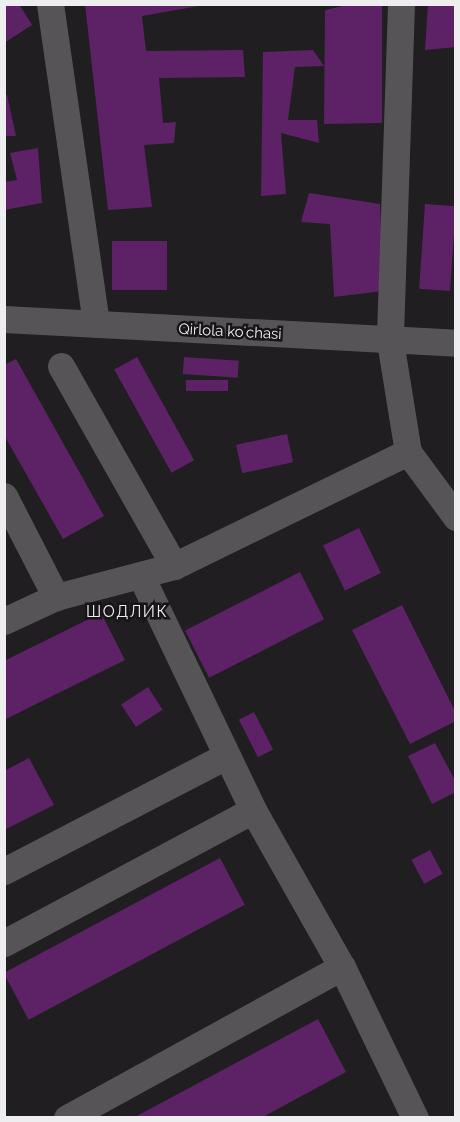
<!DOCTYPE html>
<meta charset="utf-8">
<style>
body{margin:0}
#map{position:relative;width:460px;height:1122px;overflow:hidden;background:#201e21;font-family:Raleway,sans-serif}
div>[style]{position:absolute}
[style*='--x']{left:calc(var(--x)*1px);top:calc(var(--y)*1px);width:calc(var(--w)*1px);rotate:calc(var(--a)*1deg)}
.building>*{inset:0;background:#5c2265;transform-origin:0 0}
.minor>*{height:27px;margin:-13.5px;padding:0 13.5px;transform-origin:13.5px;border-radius:13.5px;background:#575457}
span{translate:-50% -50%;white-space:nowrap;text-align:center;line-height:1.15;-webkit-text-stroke:5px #171517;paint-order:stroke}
.street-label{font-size:15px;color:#eeedef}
.neighbourhood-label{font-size:16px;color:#eeedef;letter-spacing:1.5px}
.frame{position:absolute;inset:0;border:6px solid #eeedef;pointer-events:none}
</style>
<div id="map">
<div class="building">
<div style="clip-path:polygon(4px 4px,19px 4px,32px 25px,4px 43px)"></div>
<div style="clip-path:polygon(85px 4px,210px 4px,142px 16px,146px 51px,243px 50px,245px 77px,159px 78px,163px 123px,176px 122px,174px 143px,144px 145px,152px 207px,108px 210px)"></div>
<div style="clip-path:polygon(352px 4px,382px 4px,382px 123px,324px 124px,325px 10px)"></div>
<div style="clip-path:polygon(428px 4px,456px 4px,456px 47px,425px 50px)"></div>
<div style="clip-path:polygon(313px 50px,324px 66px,295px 67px,288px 120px,317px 120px,319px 143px,281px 133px,286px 194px,261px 196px,263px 52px)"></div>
<div style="clip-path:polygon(4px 95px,7px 95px,16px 136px,4px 136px)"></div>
<div style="clip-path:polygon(38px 148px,42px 203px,4px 210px,4px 182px,17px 180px,10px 153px)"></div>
<div style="clip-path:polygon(309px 193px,380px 204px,383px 291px,334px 297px,330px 224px,301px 222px)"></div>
<div style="left:425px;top:204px;width:31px;height:85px;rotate:4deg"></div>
<div style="left:112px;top:241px;width:55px;height:49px"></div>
<div style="left:137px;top:357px;width:118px;height:26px;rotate:61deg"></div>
<div style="left:184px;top:357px;width:55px;height:17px;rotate:4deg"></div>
<div style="clip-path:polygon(16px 359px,104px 516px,63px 539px,4px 435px,4px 365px)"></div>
<div style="left:186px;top:380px;width:42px;height:11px"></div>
<div style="left:287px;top:434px;width:29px;height:52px;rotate:78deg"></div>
<div style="left:359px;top:528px;width:50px;height:40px;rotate:64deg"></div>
<div style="left:300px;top:572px;width:53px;height:129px;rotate:63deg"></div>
<div style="clip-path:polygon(402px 605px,456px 713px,456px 721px,410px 744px,352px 630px)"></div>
<div style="clip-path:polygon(101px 613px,125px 660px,4px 720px,4px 661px)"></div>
<div style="left:148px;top:687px;width:27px;height:32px;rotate:57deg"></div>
<div style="left:254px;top:712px;width:42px;height:17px;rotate:63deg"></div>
<div style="clip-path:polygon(435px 743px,456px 782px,456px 792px,432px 804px,408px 756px)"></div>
<div style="clip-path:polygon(29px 758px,54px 805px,4px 830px,4px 771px)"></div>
<div style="left:430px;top:850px;width:27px;height:21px;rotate:62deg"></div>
<div style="left:220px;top:858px;width:53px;height:245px;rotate:62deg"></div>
<div style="clip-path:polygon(318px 1019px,346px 1072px,261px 1118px,133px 1118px)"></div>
</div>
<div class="minor">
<div style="--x:50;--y:4;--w:323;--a:81.8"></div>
<div style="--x:401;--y:4;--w:337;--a:91.9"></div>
<div style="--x:390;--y:341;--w:112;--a:80.8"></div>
<div style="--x:408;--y:452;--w:81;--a:53.6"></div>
<div style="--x:4;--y:319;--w:453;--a:3"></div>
<div style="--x:61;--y:366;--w:230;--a:60.5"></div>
<div style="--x:4;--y:496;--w:114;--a:62.8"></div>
<div style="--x:141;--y:576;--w:259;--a:64.4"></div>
<div style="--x:253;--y:810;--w:180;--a:60.5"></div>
<div style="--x:342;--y:967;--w:168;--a:64.2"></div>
<div style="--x:4;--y:621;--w:57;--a:-24.8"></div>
<div style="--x:56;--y:597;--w:122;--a:-14.7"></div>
<div style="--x:174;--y:566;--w:260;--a:-26"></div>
<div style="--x:4;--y:871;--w:250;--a:-27.4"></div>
<div style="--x:4;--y:943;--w:282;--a:-28.1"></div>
<div style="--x:67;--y:1118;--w:314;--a:-28.8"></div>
</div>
<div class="street-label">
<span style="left:230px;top:332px;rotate:3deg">Qirlola koʻchasi</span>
</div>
<div class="neighbourhood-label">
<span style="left:127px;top:612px">ШОДЛИК</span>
</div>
<div class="frame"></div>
</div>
